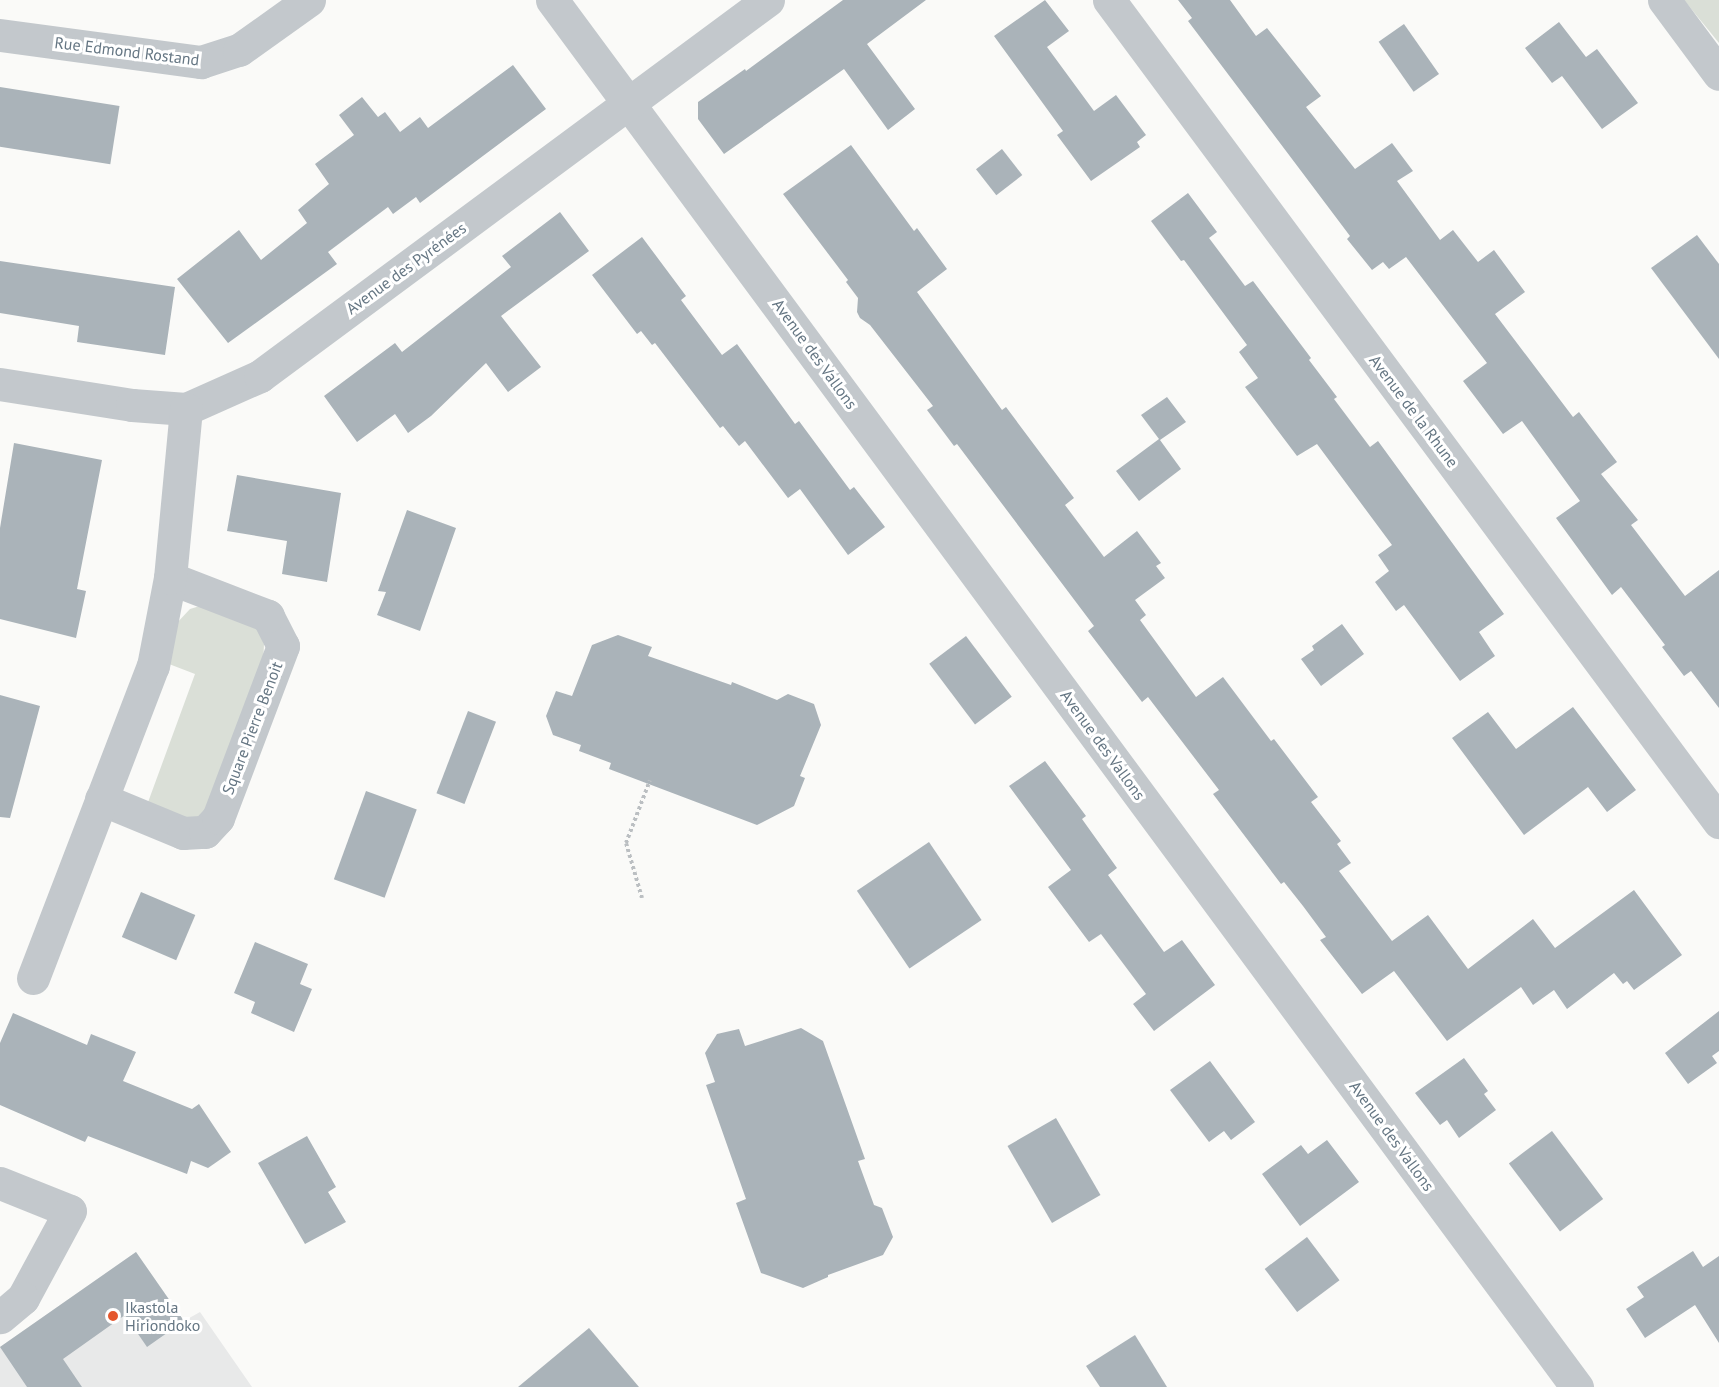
<!DOCTYPE html>
<meta charset="utf-8">
<style>
body{margin:0}
#map{position:relative;width:1719px;height:1387px;overflow:hidden;background:#fafaf8;font-family:"PT Sans",sans-serif}
div>[style]{position:absolute}
[style*='--x']{left:calc(var(--x)*1px);top:calc(var(--y)*1px);width:calc(var(--w)*1px);rotate:calc(var(--a)*1deg)}
.built>*{inset:0;background:#e8e9e9}
.green>*{inset:0;background:#dadfd7}
.building>*{inset:0;background:#aab3b9;transform-origin:0 0}
.path>*{height:4px;margin-top:-2px;transform-origin:0;background:repeating-linear-gradient(90deg,#bbbfc2 0 3px,transparent 0 6px)}
.minor>*{height:33px;margin:-16.5px;padding:0 16.5px;transform-origin:16.5px;border-radius:16.5px;background:#c3c8cc}
.dots>*{width:16px;height:16px;translate:-50% -50%;box-sizing:border-box;border:3px solid #fff;border-radius:50%}
span{translate:-50% -50%;white-space:nowrap;text-align:center;line-height:1.15;-webkit-text-stroke:6px #fff;paint-order:stroke}
.street-label{font-size:16px;color:#657683}
.poi-label{font-size:16px;color:#657683}
.left{translate:0 -50%;text-align:left}
</style>
<div id="map">
<div class="built">
<div style="clip-path:polygon(136px 1252px,184px 1321px,200px 1312px,252px 1387px,0 1387px,0 1347px)"></div>
</div>
<div class="green">
<div style="clip-path:polygon(1684px 0,1719px 0,1719px 43px)"></div>
<div style="clip-path:polygon(203px 605px,257px 625px,264px 644px,263px 665px,208px 812px,189px 822px,147px 805px,195px 674px,169px 664px,175px 625px,190px 609px)"></div>
</div>
<div class="building">
<div style="clip-path:polygon(843px 0,926px 0,867px 44px,915px 109px,888px 130px,844px 69px,724px 154px,698px 119px,698px 102px,745px 69px,746px 71px)"></div>
<div style="clip-path:polygon(1045px 0,1069px 31px,1047px 47px,1094px 111px,1116px 95px,1146px 135px,1137px 142px,1140px 147px,1091px 181px,1057px 135px,1063px 131px,994px 36px)"></div>
<div style="clip-path:polygon(1178px 0,1230px 0,1256px 36px,1267px 28px,1321px 96px,1306px 107px,1355px 169px,1392px 143px,1413px 171px,1397px 181px,1440px 240px,1453px 230px,1478px 262px,1494px 250px,1525px 292px,1495px 314px,1573px 417px,1579px 412px,1617px 462px,1601px 474px,1638px 520px,1631px 525px,1685px 596px,1719px 570px,1719px 708px,1691px 671px,1684px 676px,1662px 647px,1665px 645px,1621px 587px,1612px 595px,1556px 518px,1580px 501px,1522px 421px,1503px 434px,1463px 381px,1487px 363px,1406px 257px,1389px 269px,1383px 262px,1372px 270px,1347px 239px,1350px 236px,1188px 21px,1192px 18px)"></div>
<div style="clip-path:polygon(1559px 22px,1586px 57px,1597px 49px,1638px 103px,1602px 129px,1562px 76px,1552px 83px,1525px 48px)"></div>
<div style="left:1404px;top:24px;width:61px;height:31px;rotate:55deg"></div>
<div style="clip-path:polygon(513px 65px,546px 109px,420px 203px,416px 197px,393px 214px,388px 207px,328px 252px,337px 264px,228px 343px,177px 279px,239px 230px,261px 260px,307px 223px,298px 210px,329px 184px,315px 164px,354px 135px,339px 115px,362px 97px,378px 117px,385px 112px,400px 132px,420px 117px,428px 128px)"></div>
<div style="left:0;top:87px;width:121px;height:59px;rotate:9deg"></div>
<div style="clip-path:polygon(851px 145px,914px 231px,917px 228px,947px 269px,917px 292px,1002px 410px,1006px 407px,1074px 498px,1065px 505px,1104px 557px,1137px 531px,1161px 563px,1156px 566px,1165px 578px,1135px 600px,1146px 615px,1140px 620px,1196px 697px,1223px 677px,1271px 741px,1274px 739px,1318px 797px,1311px 802px,1341px 841px,1337px 844px,1351px 863px,1339px 871px,1392px 941px,1428px 915px,1468px 969px,1533px 919px,1555px 948px,1634px 890px,1682px 955px,1634px 990px,1627px 981px,1623px 984px,1614px 973px,1567px 1009px,1554px 990px,1533px 1005px,1521px 987px,1447px 1041px,1394px 971px,1362px 994px,1320px 940px,1326px 937px,1303px 906px,1284px 882px,1281px 884px,1213px 794px,1219px 790px,1148px 697px,1142px 702px,1088px 631px,1094px 626px,957px 444px,954px 446px,927px 410px,933px 406px,870px 325px,860px 318px,857px 312px,858px 298px,846px 282px,848px 280px,783px 194px)"></div>
<div style="left:1002px;top:149px;width:33px;height:33px;rotate:52deg"></div>
<div style="clip-path:polygon(1188px 193px,1217px 232px,1209px 238px,1245px 286px,1253px 281px,1311px 358px,1309px 360px,1337px 397px,1334px 399px,1370px 447px,1378px 441px,1504px 614px,1479px 632px,1495px 656px,1460px 681px,1404px 605px,1396px 611px,1375px 582px,1389px 571px,1378px 555px,1392px 545px,1317px 444px,1297px 456px,1245px 387px,1258px 378px,1239px 352px,1247px 345px,1184px 260px,1181px 261px,1151px 221px)"></div>
<div style="clip-path:polygon(560px 212px,589px 251px,501px 316px,541px 367px,508px 392px,486px 363px,431px 416px,408px 433px,395px 414px,357px 442px,324px 396px,395px 343px,402px 352px,511px 267px,502px 256px)"></div>
<div style="clip-path:polygon(1697px 235px,1719px 264px,1719px 359px,1651px 268px)"></div>
<div style="clip-path:polygon(642px 237px,686px 296px,681px 300px,722px 355px,737px 344px,795px 424px,799px 421px,850px 490px,854px 487px,885px 527px,848px 555px,800px 489px,788px 498px,745px 441px,739px 446px,723px 426px,720px 428px,655px 343px,652px 345px,641px 331px,637px 334px,592px 275px)"></div>
<div style="clip-path:polygon(0 261px,175px 287px,165px 355px,77px 342px,79px 326px,0 313px)"></div>
<div style="clip-path:polygon(1167px 397px,1186px 422px,1160px 440px,1181px 469px,1139px 501px,1116px 471px,1159px 439px,1141px 415px)"></div>
<div style="clip-path:polygon(14px 443px,102px 460px,77px 589px,86px 591px,76px 638px,0 619px,0 528px)"></div>
<div style="clip-path:polygon(237px 475px,341px 493px,327px 582px,282px 574px,287px 541px,227px 531px)"></div>
<div style="clip-path:polygon(407px 510px,456px 528px,420px 631px,377px 615px,386px 592px,378px 591px)"></div>
<div style="clip-path:polygon(1342px 624px,1364px 654px,1321px 686px,1301px 659px,1314px 650px,1312px 646px)"></div>
<div style="clip-path:polygon(618px 635px,652px 647px,648px 656px,731px 685px,732px 682px,777px 700px,788px 694px,814px 704px,821px 725px,800px 776px,805px 778px,794px 806px,757px 825px,609px 769px,611px 763px,579px 751px,581px 745px,553px 735px,546px 716px,556px 691px,572px 696px,592px 645px)"></div>
<div style="left:966px;top:636px;width:76px;height:46px;rotate:53deg"></div>
<div style="clip-path:polygon(0 695px,40px 706px,10px 818px,0 817px)"></div>
<div style="clip-path:polygon(1573px 707px,1636px 790px,1607px 812px,1588px 787px,1524px 835px,1452px 738px,1488px 712px,1516px 749px)"></div>
<div style="left:468px;top:711px;width:30px;height:88px;rotate:21deg"></div>
<div style="clip-path:polygon(1045px 761px,1086px 816px,1082px 819px,1117px 868px,1108px 875px,1164px 952px,1182px 940px,1215px 985px,1154px 1031px,1133px 1004px,1146px 994px,1101px 934px,1089px 942px,1048px 887px,1071px 870px,1009px 786px)"></div>
<div style="left:366px;top:791px;width:54px;height:94px;rotate:20deg"></div>
<div style="left:929px;top:842px;width:94px;height:87px;rotate:56deg"></div>
<div style="left:141px;top:892px;width:59px;height:49px;rotate:23deg"></div>
<div style="clip-path:polygon(255px 942px,308px 964px,300px 984px,312px 989px,294px 1032px,251px 1013px,255px 1002px,234px 993px)"></div>
<div style="clip-path:polygon(1719px 1011px,1719px 1051px,1712px 1056px,1717px 1063px,1688px 1084px,1665px 1053px)"></div>
<div style="clip-path:polygon(13px 1013px,87px 1045px,91px 1034px,136px 1052px,123px 1081px,192px 1109px,199px 1104px,231px 1152px,208px 1168px,191px 1161px,187px 1174px,88px 1136px,85px 1142px,0 1105px,0 1043px)"></div>
<div style="clip-path:polygon(801px 1028px,823px 1041px,865px 1159px,858px 1161px,874px 1205px,882px 1208px,893px 1237px,883px 1255px,828px 1275px,828px 1277px,803px 1288px,761px 1273px,736px 1203px,746px 1199px,706px 1085px,715px 1082px,705px 1053px,717px 1034px,739px 1029px,745px 1046px)"></div>
<div style="clip-path:polygon(1464px 1058px,1488px 1091px,1484px 1094px,1496px 1110px,1459px 1138px,1447px 1120px,1440px 1125px,1415px 1093px)"></div>
<div style="clip-path:polygon(1210px 1061px,1255px 1122px,1231px 1140px,1224px 1131px,1209px 1142px,1170px 1090px)"></div>
<div style="left:1056px;top:1118px;width:89px;height:56px;rotate:60deg"></div>
<div style="left:1552px;top:1131px;width:85px;height:54px;rotate:53deg"></div>
<div style="clip-path:polygon(307px 1136px,336px 1187px,328px 1192px,346px 1222px,305px 1244px,258px 1163px)"></div>
<div style="clip-path:polygon(1327px 1140px,1359px 1182px,1300px 1226px,1262px 1174px,1301px 1145px,1308px 1154px)"></div>
<div style="left:1307px;top:1237px;width:54px;height:53px;rotate:53deg"></div>
<div style="clip-path:polygon(1693px 1251px,1703px 1267px,1719px 1256px,1719px 1343px,1695px 1305px,1645px 1338px,1626px 1309px,1644px 1297px,1637px 1287px)"></div>
<div style="clip-path:polygon(136px 1252px,184px 1321px,147px 1347px,125px 1315px,63px 1359px,82px 1387px,27px 1387px,0 1347px)"></div>
<div style="clip-path:polygon(589px 1328px,639px 1387px,518px 1387px)"></div>
<div style="clip-path:polygon(1135px 1335px,1167px 1387px,1100px 1387px,1086px 1366px)"></div>
</div>
<div class="path">
<div style="--x:642;--y:898;--w:57;--a:-106.2"></div>
<div style="--x:626;--y:843;--w:67;--a:-69.1"></div>
</div>
<div class="minor">
<div style="--x:552;--y:0;--w:1725;--a:53.54"></div>
<div style="--x:1109;--y:0;--w:1024;--a:53.42"></div>
<div style="--x:1664;--y:0;--w:92;--a:53.4"></div>
<div style="--x:0;--y:35;--w:203;--a:7.7"></div>
<div style="--x:201;--y:62;--w:40;--a:-18"></div>
<div style="--x:239;--y:50;--w:86;--a:-35.5"></div>
<div style="--x:0;--y:384;--w:134;--a:9"></div>
<div style="--x:132;--y:405;--w:54;--a:4.2"></div>
<div style="--x:186;--y:409;--w:81;--a:-24"></div>
<div style="--x:260;--y:376;--w:632;--a:-36.51"></div>
<div style="--x:101;--y:799;--w:89;--a:22.5"></div>
<div style="--x:183;--y:833;--w:22;--a:-3"></div>
<div style="--x:205;--y:832;--w:19;--a:-47"></div>
<div style="--x:218;--y:818;--w:184;--a:-69.3"></div>
<div style="--x:283;--y:646;--w:34;--a:-117"></div>
<div style="--x:268;--y:616;--w:105;--a:-158.8"></div>
<div style="--x:33;--y:978;--w:334;--a:-69"></div>
<div style="--x:153;--y:666;--w:90;--a:-79.1"></div>
<div style="--x:170;--y:578;--w:170;--a:-84.6"></div>
<div style="--x:0;--y:1183;--w:75;--a:21.8"></div>
<div style="--x:70;--y:1211;--w:99;--a:118.4"></div>
<div style="--x:23;--y:1298;--w:30;--a:140"></div>
</div>
<div class="dots">
<div style="left:113px;top:1316px;background:#e4572e"></div>
</div>
<div class="street-label">
<span style="left:127px;top:51px;rotate:7deg">Rue Edmond Rostand</span>
<span style="left:406px;top:268px;rotate:-36deg">Avenue des Pyrénées</span>
<span style="left:815px;top:354px;rotate:54deg">Avenue des Vallons</span>
<span style="left:1414px;top:411px;rotate:53deg">Avenue de la Rhune</span>
<span style="left:252px;top:728px;rotate:-69deg">Square Pierre Benoit</span>
<span style="left:1103px;top:745px;rotate:54deg">Avenue des Vallons</span>
<span style="left:1392px;top:1136px;rotate:54deg">Avenue des Vallons</span>
</div>
<div class="poi-label">
<span class="left" style="left:125px;top:1316px">Ikastola<br>Hiriondoko</span>
</div>
</div>
